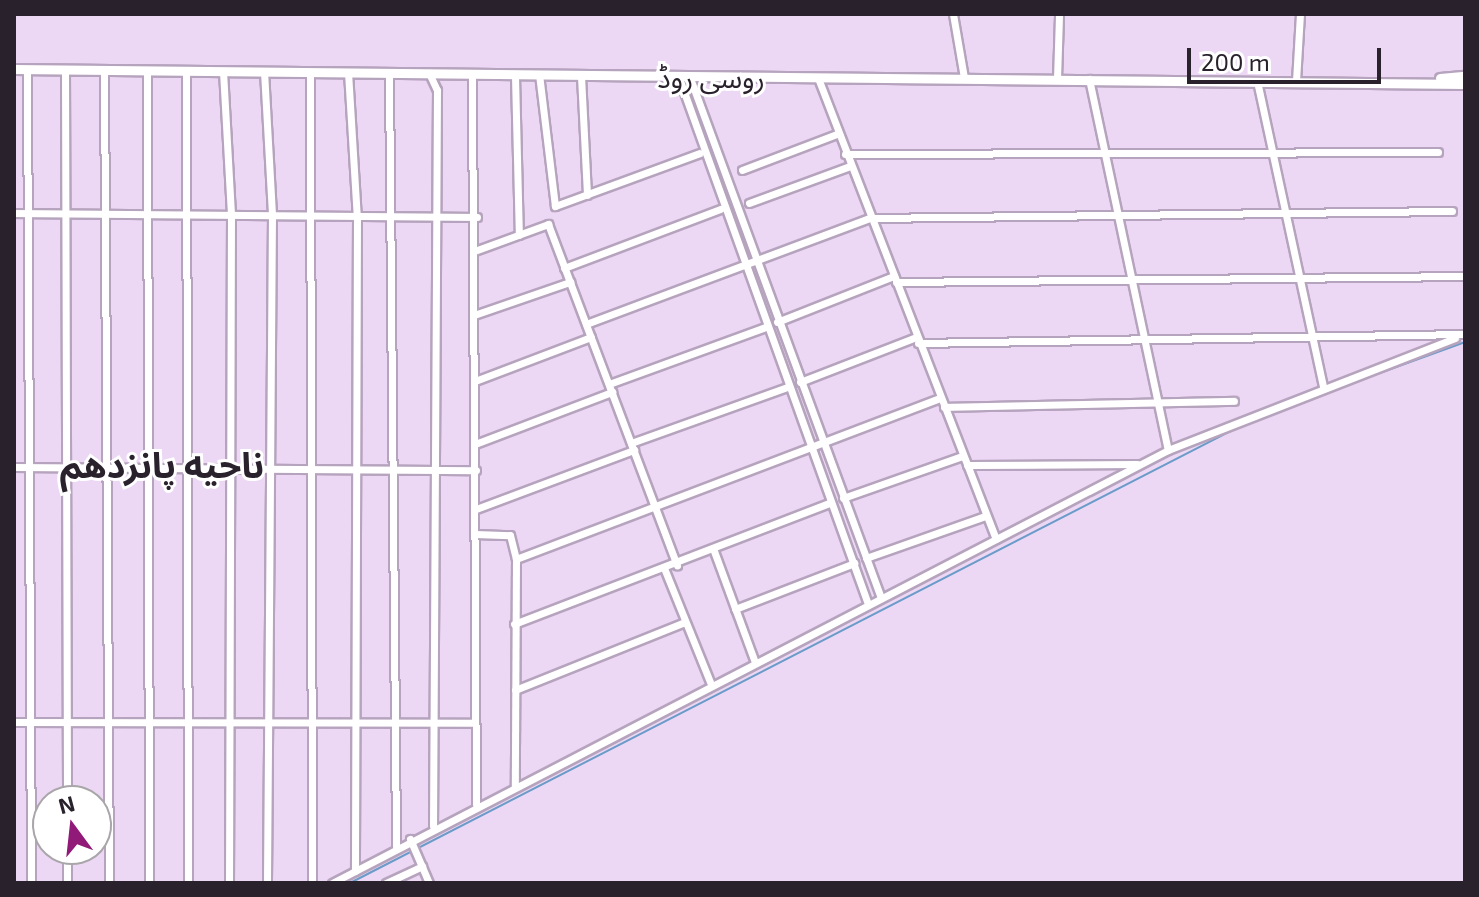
<!DOCTYPE html>
<meta charset="utf-8">
<style>
body{margin:0}
#map{position:relative;width:1479px;height:897px;overflow:hidden;background:#ecd8f4;font-family:"Exo 2","Noto Sans Arabic",sans-serif}
div>[style]{position:absolute}
[style*='--x']{left:calc(var(--x)*1px);top:calc(var(--y)*1px);width:calc(var(--w)*1px);rotate:calc(var(--a)*1deg)}
.stream>*{height:2px;margin:-1px;padding:0 1px;transform-origin:1px;border-radius:1px;background:#6a9bc9}
.roads{filter:drop-shadow(2px 0 #b6a3bd) drop-shadow(-2px 0 #b6a3bd) drop-shadow(0 2px #b6a3bd) drop-shadow(0 -2px #b6a3bd)}
.minor>*{height:7px;margin:-3.5px;padding:0 3.5px;transform-origin:3.5px;border-radius:3.5px;background:#fff}
.major>*{height:9px;margin:-4.5px;padding:0 4.5px;transform-origin:4.5px;border-radius:4.5px;background:#fff}
span{translate:-50% -50%;white-space:nowrap;text-align:center;line-height:1.15;-webkit-text-stroke:6px #fff;paint-order:stroke}
.street-label{font-size:28px;color:#29212b}
.district-label{font-size:36px;color:#29212b;font-weight:700}
.frame{position:absolute;inset:0;border:16px solid #29212b;pointer-events:none}
.north{position:absolute;left:32px;top:785px;width:80px;height:80px;box-sizing:border-box;background:#fff;border:2px solid #a9a6aa;border-radius:50%;rotate:345deg;font-size:22px;font-weight:700;line-height:32px;text-align:center;color:#29212b}
.north::after{content:'';display:block;margin:auto;width:28px;height:36px;background:#911977;clip-path:polygon(50% 0,100% 100%,50% 72%,0 100%)}
.scale{position:absolute;left:1187px;top:48px;width:194px;height:36px;box-sizing:border-box;border:4px solid #29212b;border-top:0;padding-left:10px;font-size:24px;line-height:28px;white-space:nowrap;color:#29212b;-webkit-text-stroke:6px #fff;paint-order:stroke}
</style>
<div id="map">
<div class="stream">
<div style="--x:1327;--y:392;--w:147;--a:-19.9"></div>
<div style="--x:350;--y:883;--w:1012;--a:-27.17"></div>
</div>
<div class="roads">
<div class="minor">
<div style="--x:953;--y:14;--w:65;--a:80.2"></div>
<div style="--x:27;--y:69;--w:814;--a:89.72"></div>
<div style="--x:104;--y:69;--w:814;--a:89.65"></div>
<div style="--x:65;--y:70;--w:731;--a:89.84"></div>
<div style="--x:147;--y:70;--w:813;--a:89.86"></div>
<div style="--x:186;--y:70;--w:813;--a:89.86"></div>
<div style="--x:223;--y:71;--w:144;--a:86.8"></div>
<div style="--x:231;--y:215;--w:668;--a:90.17"></div>
<div style="--x:264;--y:71;--w:144;--a:86.8"></div>
<div style="--x:272;--y:215;--w:668;--a:90.43"></div>
<div style="--x:310;--y:72;--w:811;--a:89.86"></div>
<div style="--x:348;--y:72;--w:146;--a:86.5"></div>
<div style="--x:357;--y:218;--w:653;--a:90.18"></div>
<div style="--x:389;--y:73;--w:773;--a:89.48"></div>
<div style="--x:429;--y:73;--w:19;--a:65"></div>
<div style="--x:437;--y:90;--w:736;--a:90.31"></div>
<div style="--x:472;--y:74;--w:730;--a:89.69"></div>
<div style="--x:539;--y:74;--w:133;--a:83.1"></div>
<div style="--x:555;--y:206;--w:154;--a:-20.1"></div>
<div style="--x:515;--y:76;--w:159;--a:88.6"></div>
<div style="--x:581;--y:76;--w:119;--a:87.1"></div>
<div style="--x:679;--y:78;--w:559;--a:70.24"></div>
<div style="--x:690;--y:78;--w:554;--a:69.83"></div>
<div style="--x:818;--y:78;--w:494;--a:68.9"></div>
<div style="--x:1057;--y:79;--w:65;--a:-88.2"></div>
<div style="--x:1089;--y:79;--w:379;--a:78"></div>
<div style="--x:1257;--y:81;--w:313;--a:77.8"></div>
<div style="--x:1296;--y:81;--w:67;--a:-86.6"></div>
<div style="--x:845;--y:154;--w:593;--a:-0.19"></div>
<div style="--x:742;--y:170;--w:102;--a:-20.8"></div>
<div style="--x:749;--y:203;--w:108;--a:-20.1"></div>
<div style="--x:14;--y:213;--w:463;--a:0.5"></div>
<div style="--x:477;--y:250;--w:76;--a:-20.1"></div>
<div style="--x:548;--y:224;--w:365;--a:69.3"></div>
<div style="--x:564;--y:268;--w:167;--a:-20.7"></div>
<div style="--x:896;--y:282;--w:569;--a:-0.6"></div>
<div style="--x:474;--y:315;--w:102;--a:-19"></div>
<div style="--x:777;--y:322;--w:126;--a:-21.5"></div>
<div style="--x:586;--y:324;--w:303;--a:-20.5"></div>
<div style="--x:870;--y:218;--w:582;--a:-0.69"></div>
<div style="--x:918;--y:343;--w:547;--a:-0.94"></div>
<div style="--x:475;--y:381;--w:124;--a:-20.8"></div>
<div style="--x:800;--y:382;--w:124;--a:-21.2"></div>
<div style="--x:609;--y:384;--w:167;--a:-20"></div>
<div style="--x:944;--y:407;--w:290;--a:-1.2"></div>
<div style="--x:631;--y:443;--w:166;--a:-19.7"></div>
<div style="--x:475;--y:444;--w:147;--a:-20.8"></div>
<div style="--x:967;--y:465;--w:170;--a:-0.3"></div>
<div style="--x:14;--y:467;--w:462;--a:0.4"></div>
<div style="--x:843;--y:498;--w:126;--a:-19.4"></div>
<div style="--x:476;--y:509;--w:169;--a:-20.5"></div>
<div style="--x:475;--y:534;--w:35;--a:2"></div>
<div style="--x:510;--y:535;--w:25;--a:76"></div>
<div style="--x:516;--y:559;--w:226;--a:90.3"></div>
<div style="--x:714;--y:551;--w:116;--a:69.8"></div>
<div style="--x:866;--y:558;--w:126;--a:-19.4"></div>
<div style="--x:516;--y:559;--w:451;--a:-20.8"></div>
<div style="--x:664;--y:568;--w:123;--a:68"></div>
<div style="--x:735;--y:609;--w:128;--a:-21.1"></div>
<div style="--x:514;--y:624;--w:338;--a:-21"></div>
<div style="--x:515;--y:690;--w:183;--a:-21.8"></div>
<div style="--x:14;--y:722;--w:460;--a:0.1"></div>
<div style="--x:410;--y:839;--w:48;--a:66.6"></div>
<div style="--x:67;--y:883;--w:34;--a:-90"></div>
<div style="--x:332;--y:883;--w:941;--a:-27.38"></div>
<div style="--x:1168;--y:450;--w:308;--a:-21.3"></div>
<div style="--x:386;--y:883;--w:40;--a:-25"></div>
</div>
<div class="major">
<div style="--x:14;--y:69;--w:1451;--a:0.59"></div>
<div style="--x:1440;--y:78;--w:25;--a:-5"></div>
</div>
</div>
<div class="street-label">
<span style="left:711px;top:77px">روسی روڈ</span>
</div>
<div class="district-label">
<span style="left:162px;top:464px">ناحیه پانزدهم</span>
</div>
<div class="frame"></div>
<div class="north">N</div>
<div class="scale">200 m</div>
</div>
